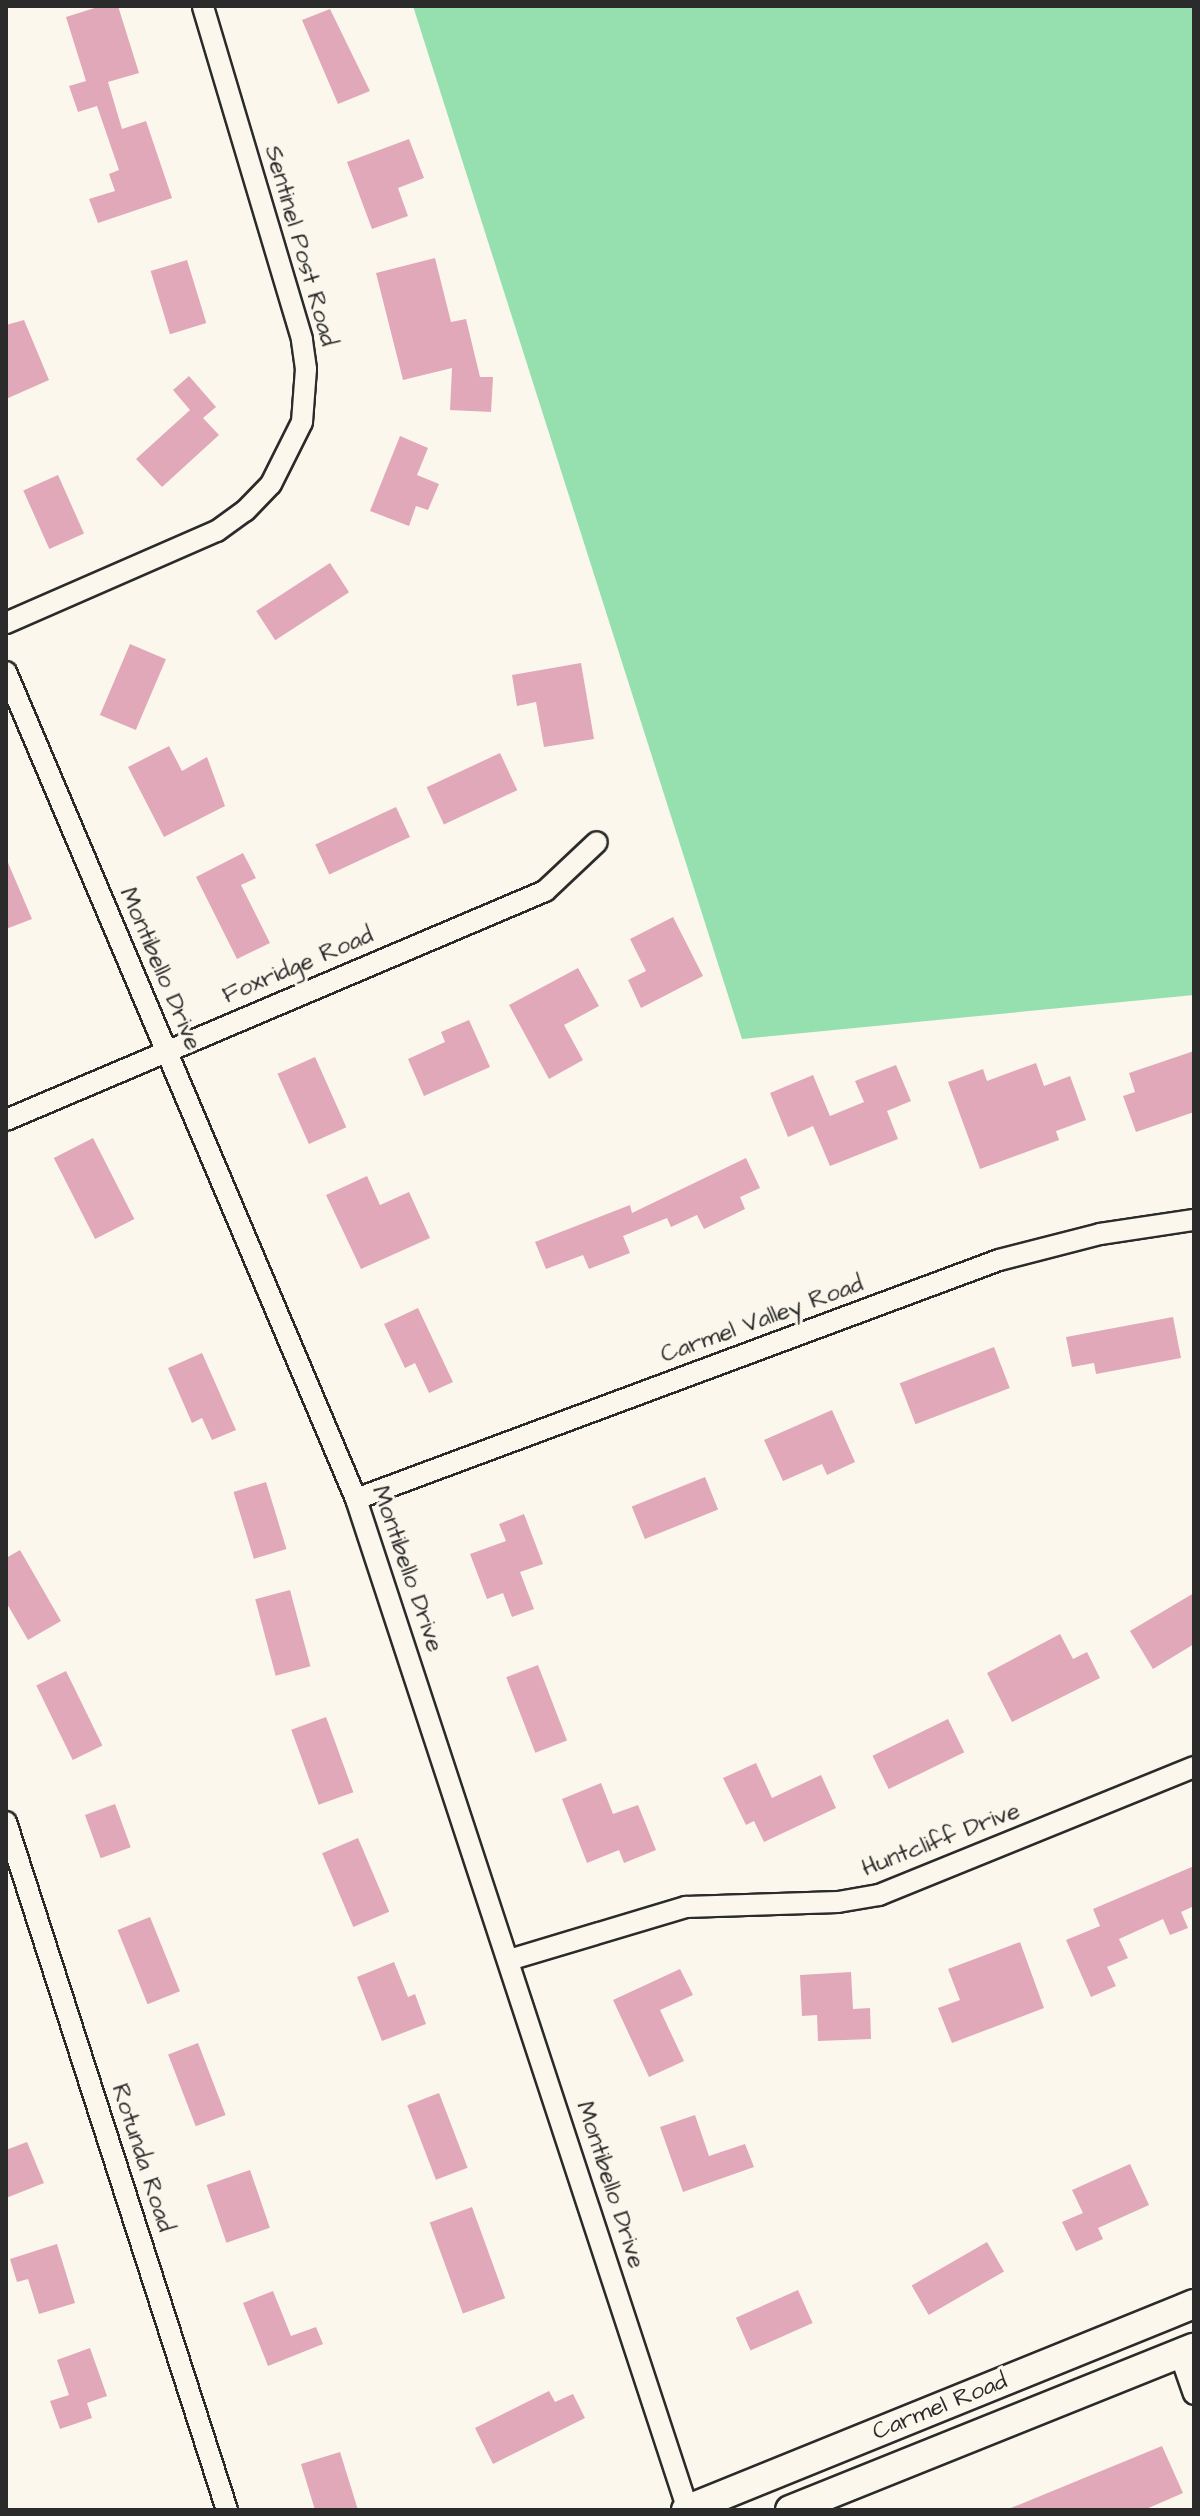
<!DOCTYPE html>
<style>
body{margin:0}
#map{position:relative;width:1200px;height:2516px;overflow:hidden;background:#fbf7ec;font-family:"Architects Daughter",sans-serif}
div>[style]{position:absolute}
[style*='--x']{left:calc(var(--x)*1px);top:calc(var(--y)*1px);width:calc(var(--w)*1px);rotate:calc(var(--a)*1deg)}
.green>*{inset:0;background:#96dfae}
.building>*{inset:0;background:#e1a8ba;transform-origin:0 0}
.roads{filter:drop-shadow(2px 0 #2b2b2b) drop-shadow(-2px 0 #2b2b2b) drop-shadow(0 2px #2b2b2b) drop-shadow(0 -2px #2b2b2b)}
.minor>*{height:20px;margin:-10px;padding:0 10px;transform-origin:10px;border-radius:10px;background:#fbf7ec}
.secondary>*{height:28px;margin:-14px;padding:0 14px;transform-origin:14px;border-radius:14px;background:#fbf7ec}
span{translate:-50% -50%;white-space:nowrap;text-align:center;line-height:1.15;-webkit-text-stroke:6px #fbf7ec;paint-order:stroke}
.street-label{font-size:24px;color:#2b2b2b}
.frame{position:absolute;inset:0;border:8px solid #2b2b2b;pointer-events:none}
</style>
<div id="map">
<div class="green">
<div style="clip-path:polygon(413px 6px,1194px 6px,1194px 995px,742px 1039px)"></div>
</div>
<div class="building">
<div style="clip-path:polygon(101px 6px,118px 6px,139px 73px,108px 82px,122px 129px,146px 121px,172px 198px,98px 223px,89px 199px,115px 191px,109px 174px,119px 170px,97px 106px,78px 112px,69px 86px,86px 81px,66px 17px)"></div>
<div style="clip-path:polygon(330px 9px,370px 91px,338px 104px,302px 20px)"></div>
<div style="clip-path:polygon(409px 139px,424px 178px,398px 188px,408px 216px,372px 229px,347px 162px)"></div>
<div style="clip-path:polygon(435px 258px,451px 322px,466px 319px,480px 377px,493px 377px,491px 412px,450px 410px,452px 368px,403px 380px,376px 273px)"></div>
<div style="left:187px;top:260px;width:66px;height:38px;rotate:73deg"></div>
<div style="clip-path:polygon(24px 320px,49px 380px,6px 399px,6px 325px)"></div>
<div style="clip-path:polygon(189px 376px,216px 407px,203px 418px,219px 435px,162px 487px,136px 459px,190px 410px,173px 390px)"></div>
<div style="clip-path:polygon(400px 436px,428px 448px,417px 475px,439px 484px,428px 510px,416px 506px,409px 526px,370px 511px)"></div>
<div style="left:58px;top:475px;width:64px;height:38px;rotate:66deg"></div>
<div style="left:330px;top:563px;width:35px;height:88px;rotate:57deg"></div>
<div style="left:130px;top:644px;width:39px;height:77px;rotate:23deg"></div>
<div style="clip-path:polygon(581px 663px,594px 739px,544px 747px,536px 702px,517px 706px,512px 675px)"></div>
<div style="clip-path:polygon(169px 746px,182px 771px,207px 757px,225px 806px,164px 837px,128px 767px)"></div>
<div style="left:500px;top:753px;width:41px;height:81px;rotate:65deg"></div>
<div style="left:396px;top:807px;width:33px;height:89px;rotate:65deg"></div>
<div style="clip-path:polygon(243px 853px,256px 878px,241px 885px,270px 943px,237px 959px,196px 877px)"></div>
<div style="clip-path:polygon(6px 858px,32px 919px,6px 929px)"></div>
<div style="clip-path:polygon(673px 917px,703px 976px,641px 1008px,628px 980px,646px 971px,630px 939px)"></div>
<div style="clip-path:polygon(578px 968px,599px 1006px,564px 1025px,583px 1060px,549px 1079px,509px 1005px)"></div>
<div style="clip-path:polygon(469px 1020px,490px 1067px,424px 1096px,408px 1059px,445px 1042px,441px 1032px)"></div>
<div style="clip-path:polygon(1194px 1051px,1194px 1112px,1136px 1132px,1123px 1096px,1135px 1092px,1129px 1073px)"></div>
<div style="left:315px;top:1057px;width:77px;height:41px;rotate:66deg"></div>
<div style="clip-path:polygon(1036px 1063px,1044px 1086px,1070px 1076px,1086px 1120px,1056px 1131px,1059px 1140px,980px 1169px,948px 1082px,983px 1069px,987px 1081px)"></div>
<div style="clip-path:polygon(896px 1065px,911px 1101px,887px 1111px,898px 1139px,830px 1166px,813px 1126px,788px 1137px,770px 1093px,813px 1075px,830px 1116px,864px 1102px,855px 1081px)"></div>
<div style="left:93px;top:1138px;width:91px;height:44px;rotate:63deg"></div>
<div style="clip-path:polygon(746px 1158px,760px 1188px,740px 1197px,745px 1209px,704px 1229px,697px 1215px,671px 1227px,667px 1218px,623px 1236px,630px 1253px,589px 1269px,583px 1255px,546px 1269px,535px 1242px,630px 1205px,632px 1213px)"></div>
<div style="clip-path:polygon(367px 1176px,380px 1205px,409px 1192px,430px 1238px,361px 1269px,326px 1195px)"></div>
<div style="clip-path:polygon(418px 1308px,453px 1382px,429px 1393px,415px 1363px,405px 1368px,384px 1324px)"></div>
<div style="clip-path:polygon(1173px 1317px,1181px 1358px,1096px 1374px,1094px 1363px,1072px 1367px,1066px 1337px)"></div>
<div style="left:994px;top:1347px;width:44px;height:101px;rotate:69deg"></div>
<div style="clip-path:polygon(202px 1353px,236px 1430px,212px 1440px,202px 1418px,192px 1423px,168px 1368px)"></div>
<div style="clip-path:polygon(832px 1410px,855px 1462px,827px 1475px,822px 1464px,783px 1481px,764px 1440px)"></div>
<div style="left:705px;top:1477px;width:35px;height:79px;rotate:68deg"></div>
<div style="left:266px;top:1482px;width:70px;height:34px;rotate:73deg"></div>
<div style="clip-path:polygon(524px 1514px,543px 1564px,520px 1572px,534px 1609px,512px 1617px,503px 1593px,487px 1599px,470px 1554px,506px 1541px,499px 1524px)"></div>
<div style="clip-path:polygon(20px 1550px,61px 1621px,28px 1640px,6px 1602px,6px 1558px)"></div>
<div style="left:290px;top:1590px;width:79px;height:36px;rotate:75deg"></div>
<div style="clip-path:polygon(1194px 1593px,1194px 1644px,1153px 1669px,1130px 1631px)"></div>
<div style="clip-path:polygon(1060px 1634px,1073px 1659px,1087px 1652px,1100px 1678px,1012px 1722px,987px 1673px)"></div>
<div style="left:538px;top:1665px;width:81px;height:34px;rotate:69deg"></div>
<div style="left:66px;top:1671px;width:83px;height:33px;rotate:64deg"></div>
<div style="left:326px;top:1717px;width:80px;height:37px;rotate:70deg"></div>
<div style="left:948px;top:1719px;width:37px;height:84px;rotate:64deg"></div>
<div style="clip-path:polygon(756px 1763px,772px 1798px,821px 1775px,836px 1808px,764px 1842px,754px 1821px,746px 1825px,723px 1778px)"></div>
<div style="clip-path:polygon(601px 1783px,613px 1814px,638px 1805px,656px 1850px,624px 1863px,619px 1850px,587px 1863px,562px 1799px)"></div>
<div style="left:115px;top:1804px;width:46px;height:32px;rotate:70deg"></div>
<div style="left:358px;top:1838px;width:80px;height:39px;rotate:67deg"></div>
<div style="clip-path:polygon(1194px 1866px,1194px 1906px,1181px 1912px,1188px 1928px,1170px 1935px,1163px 1919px,1119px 1939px,1128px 1958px,1107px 1967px,1116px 1986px,1091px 1997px,1066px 1940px,1100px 1926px,1093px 1909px)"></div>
<div style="left:150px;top:1917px;width:80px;height:35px;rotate:68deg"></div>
<div style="clip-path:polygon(1020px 1942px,1044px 2008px,952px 2043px,938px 2008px,960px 2000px,948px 1969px)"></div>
<div style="clip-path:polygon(394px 1962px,408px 1997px,415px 1994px,426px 2024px,382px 2041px,357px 1977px)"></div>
<div style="clip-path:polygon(680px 1969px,693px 1995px,660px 2010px,684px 2061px,649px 2077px,613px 2000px)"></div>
<div style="clip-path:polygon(851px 1972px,853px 2009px,870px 2008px,871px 2039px,818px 2041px,817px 2015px,802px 2016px,800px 1975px)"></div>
<div style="left:198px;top:2043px;width:77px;height:32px;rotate:69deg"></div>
<div style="left:439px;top:2093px;width:80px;height:34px;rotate:69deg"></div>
<div style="clip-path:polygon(695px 2115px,709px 2156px,745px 2144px,754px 2167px,683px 2192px,660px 2127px)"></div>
<div style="clip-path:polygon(27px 2142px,44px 2183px,6px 2198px,6px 2150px)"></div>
<div style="clip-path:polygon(1130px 2164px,1149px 2205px,1098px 2228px,1103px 2239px,1076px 2251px,1062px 2222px,1083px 2213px,1072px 2190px)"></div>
<div style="left:250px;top:2170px;width:61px;height:46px;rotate:71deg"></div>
<div style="left:472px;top:2207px;width:97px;height:45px;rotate:70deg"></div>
<div style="left:987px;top:2242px;width:34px;height:87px;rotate:60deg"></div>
<div style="clip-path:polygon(57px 2244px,75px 2303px,39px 2314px,28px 2279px,17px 2282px,10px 2259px)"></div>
<div style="left:798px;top:2290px;width:36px;height:68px;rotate:66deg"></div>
<div style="clip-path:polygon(273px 2291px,291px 2336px,316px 2327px,323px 2344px,268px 2366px,243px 2303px)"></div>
<div style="clip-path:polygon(90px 2348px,107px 2396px,87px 2403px,92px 2418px,60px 2429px,50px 2401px,69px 2395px,57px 2360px)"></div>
<div style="clip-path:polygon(549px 2391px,555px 2402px,573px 2394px,585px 2418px,493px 2464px,475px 2428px)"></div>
<div style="clip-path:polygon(1162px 2446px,1183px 2493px,1144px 2510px,1006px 2510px)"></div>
<div style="clip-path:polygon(340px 2452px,358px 2510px,315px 2510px,301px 2464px)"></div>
</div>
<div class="roads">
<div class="minor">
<div style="--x:6;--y:623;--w:230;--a:-23.6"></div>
<div style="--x:217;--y:531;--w:34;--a:-36"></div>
<div style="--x:245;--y:511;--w:37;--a:-46"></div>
<div style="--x:271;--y:484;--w:69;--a:-63.4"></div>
<div style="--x:302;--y:422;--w:53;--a:-85.7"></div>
<div style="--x:306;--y:369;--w:30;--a:-98"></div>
<div style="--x:302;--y:339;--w:347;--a:-106.6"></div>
<div style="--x:6;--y:672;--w:898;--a:67.06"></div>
<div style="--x:356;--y:1499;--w:1064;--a:71.82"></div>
<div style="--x:6;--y:1120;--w:586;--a:-23.02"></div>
<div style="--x:545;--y:891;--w:71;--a:-43.3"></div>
<div style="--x:356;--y:1499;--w:686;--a:-20.39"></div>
<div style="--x:999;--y:1260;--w:104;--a:-14.4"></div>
<div style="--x:1100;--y:1234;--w:95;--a:-8.5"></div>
<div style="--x:6;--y:1822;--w:723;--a:72.19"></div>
<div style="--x:509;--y:1960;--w:185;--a:-16.7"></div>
<div style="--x:686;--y:1907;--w:152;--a:-1.9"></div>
<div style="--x:838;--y:1902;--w:42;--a:-9.7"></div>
<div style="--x:879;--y:1895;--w:340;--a:-22.1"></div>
<div style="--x:1180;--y:2354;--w:42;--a:70.7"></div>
</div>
<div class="secondary">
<div style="--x:686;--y:2510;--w:548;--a:-22.07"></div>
<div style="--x:790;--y:2510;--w:435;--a:-21.9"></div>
</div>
</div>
<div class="street-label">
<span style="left:300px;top:246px;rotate:74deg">Sentinel Post Road</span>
<span style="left:298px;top:966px;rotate:-23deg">Foxridge Road</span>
<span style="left:160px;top:969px;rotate:67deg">Montibello Drive</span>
<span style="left:762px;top:1320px;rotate:-20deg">Carmel Valley Road</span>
<span style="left:407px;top:1569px;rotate:71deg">Montibello Drive</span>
<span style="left:941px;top:1840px;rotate:-21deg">Huntcliff Drive</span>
<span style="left:142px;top:2158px;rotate:72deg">Rotunda Road</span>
<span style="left:610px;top:2185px;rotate:72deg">Montibello Drive</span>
<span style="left:940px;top:2407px;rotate:-22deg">Carmel Road</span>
</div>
<div class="frame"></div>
</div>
